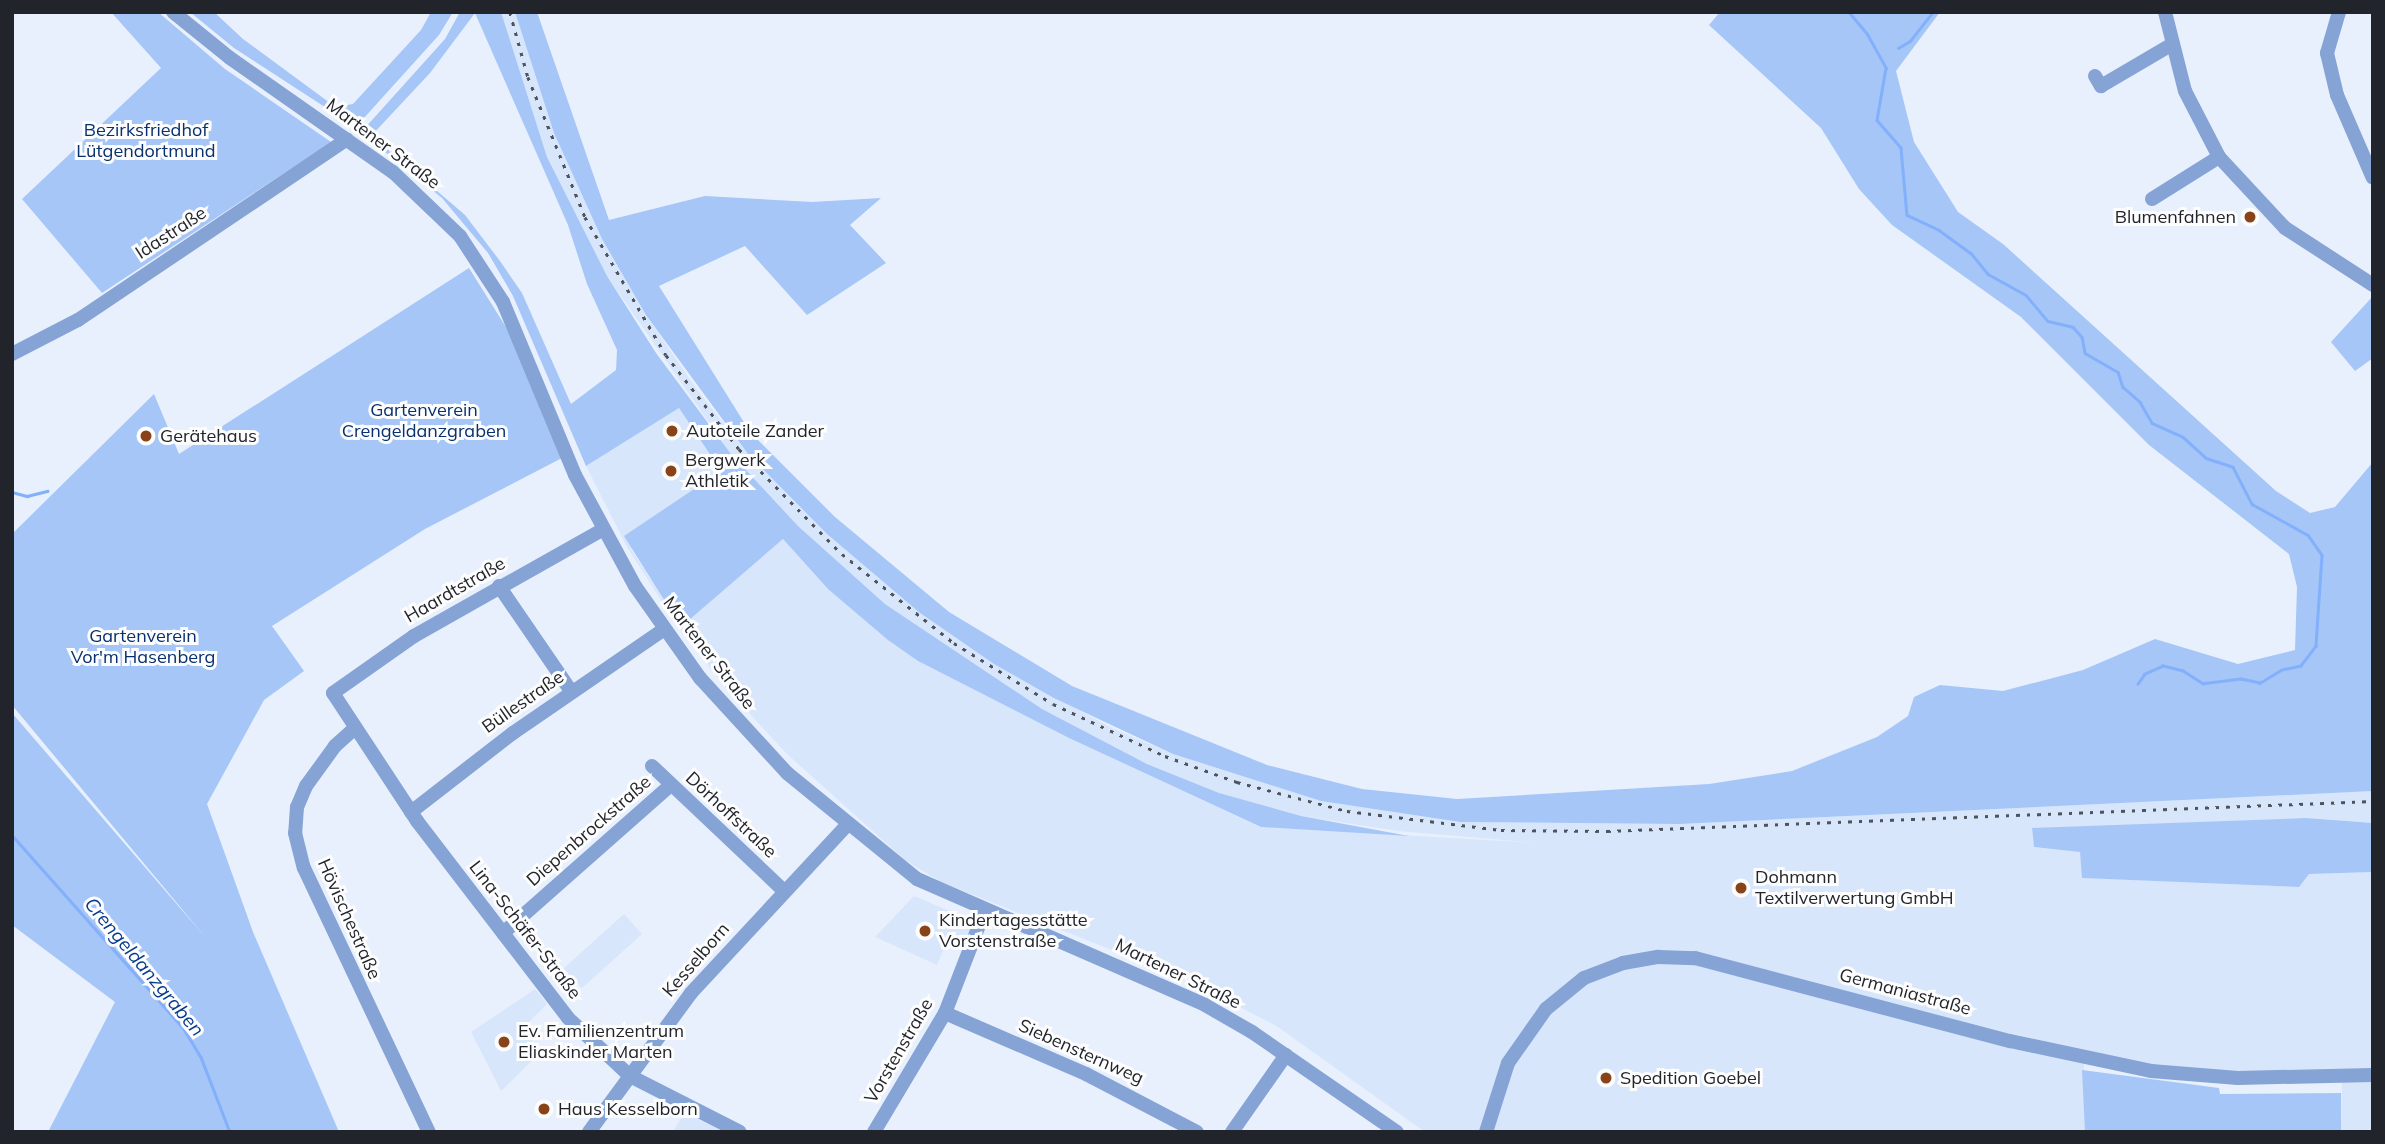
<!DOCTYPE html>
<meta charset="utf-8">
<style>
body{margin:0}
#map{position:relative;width:2385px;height:1144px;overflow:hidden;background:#e8f0fd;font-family:Mulish,sans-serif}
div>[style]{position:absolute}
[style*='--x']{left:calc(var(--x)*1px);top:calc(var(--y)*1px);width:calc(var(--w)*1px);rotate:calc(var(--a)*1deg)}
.built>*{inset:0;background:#d8e6fc;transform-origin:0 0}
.green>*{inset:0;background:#a6c6f8}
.stream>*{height:2.5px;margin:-1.25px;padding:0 1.25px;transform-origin:1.25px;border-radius:1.25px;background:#83b0fa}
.minor>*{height:14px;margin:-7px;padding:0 7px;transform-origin:7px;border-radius:7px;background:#85a3d4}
.rail>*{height:2.5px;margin-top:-1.25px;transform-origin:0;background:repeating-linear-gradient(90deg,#4f535b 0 3.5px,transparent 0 10.5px)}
.dots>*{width:19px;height:19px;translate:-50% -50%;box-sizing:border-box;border:4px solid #fdfdfd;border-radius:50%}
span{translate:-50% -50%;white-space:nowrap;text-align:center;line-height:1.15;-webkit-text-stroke:6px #fdfdfd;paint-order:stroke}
.park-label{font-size:18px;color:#08306f}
.street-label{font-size:18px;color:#21242a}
.poi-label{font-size:18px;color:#21242a}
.right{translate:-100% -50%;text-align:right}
.left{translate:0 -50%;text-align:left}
.water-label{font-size:19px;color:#053b8e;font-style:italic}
.frame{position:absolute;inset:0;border:14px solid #21242a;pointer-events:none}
</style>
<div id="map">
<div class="built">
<div style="clip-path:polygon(501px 12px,515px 12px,554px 133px,602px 239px,646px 315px,698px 391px,748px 454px,827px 534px,920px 613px,994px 664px,1114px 729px,1173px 754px,1321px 801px,1460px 822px,1680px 824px,2373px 791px,2373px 823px,2306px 818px,2032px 829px,2034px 847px,2080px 852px,2083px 878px,2298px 887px,2308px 874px,2373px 872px,2373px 1132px,2341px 1132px,2342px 1077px,2238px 1078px,2084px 1060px,2085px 1132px,1425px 1132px,1278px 1027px,1192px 982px,941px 882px,905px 860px,787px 754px,724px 686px,675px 622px,627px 547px,586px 466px,679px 408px,721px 472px,631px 549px,681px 627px,783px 539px,828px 589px,918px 661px,1069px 738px,1260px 827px,1537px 843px,1398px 831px,1301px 816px,1219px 793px,1147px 764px,1042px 709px,885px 604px,798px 526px,731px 454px,607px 276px,547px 157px)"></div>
<div style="clip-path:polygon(914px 896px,969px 919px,972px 925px,961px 950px,946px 944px,937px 965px,875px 937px)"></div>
<div style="left:624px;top:914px;width:27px;height:81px;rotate:48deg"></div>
<div style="clip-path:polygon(535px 989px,547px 1004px,521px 1030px,542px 1051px,501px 1091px,471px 1032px)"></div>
<div style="clip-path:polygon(684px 1113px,725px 1132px,673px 1132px)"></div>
</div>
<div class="green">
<div style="clip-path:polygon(111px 12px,158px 12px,225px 69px,331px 142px,102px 293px,22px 199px,161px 68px)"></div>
<div style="clip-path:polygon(190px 12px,214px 12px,243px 39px,330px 103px,341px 106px,353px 104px,421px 30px,431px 12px,453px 12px,439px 35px,363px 119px,351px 124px,234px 48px)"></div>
<div style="clip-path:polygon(evenodd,460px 12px,501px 12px,547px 157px,607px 276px,656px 353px,731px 454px,798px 526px,885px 604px,1042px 709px,1147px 764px,1219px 793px,1301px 816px,1409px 836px,1261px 827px,1069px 738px,918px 661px,888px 640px,828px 589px,783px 539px,681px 627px,624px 536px,721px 471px,679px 408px,586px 466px,513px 296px,488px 253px,442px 198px,364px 135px,364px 129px,445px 39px,460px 12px,475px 13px,568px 225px,587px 284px,617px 350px,616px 370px,571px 404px,522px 293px,500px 261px,465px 215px,372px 135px,430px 73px,475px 13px)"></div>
<div style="clip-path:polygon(515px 12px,537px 12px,609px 220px,705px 196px,812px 202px,881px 198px,850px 225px,886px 263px,807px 315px,745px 246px,659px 286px,750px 432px,835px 517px,949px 612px,1072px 686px,1267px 765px,1362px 789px,1457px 799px,1709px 784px,1792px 771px,1877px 737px,1908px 716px,1914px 697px,1940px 685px,2003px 691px,2083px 670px,2155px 639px,2238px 664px,2295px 650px,2297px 587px,2289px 554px,2149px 445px,2021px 317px,1892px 225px,1859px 189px,1821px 128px,1709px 25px,1720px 12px,1940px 12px,1896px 71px,1914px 142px,1958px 212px,2003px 244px,2276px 491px,2310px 513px,2335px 507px,2373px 462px,2373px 791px,1680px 824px,1460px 822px,1321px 801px,1173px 754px,1054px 698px,994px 664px,920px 613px,827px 534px,748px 454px,646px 315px,602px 239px,554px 133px)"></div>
<div style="clip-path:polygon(469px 268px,516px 343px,562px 458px,425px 529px,272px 626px,304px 671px,264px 700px,207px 804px,253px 932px,339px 1132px,48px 1132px,115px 1002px,12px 925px,12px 713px,206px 938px,12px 705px,12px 534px,154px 394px,179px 454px)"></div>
<div style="clip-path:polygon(2373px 296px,2373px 358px,2355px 371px,2331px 342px)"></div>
<div style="clip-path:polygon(2306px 818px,2373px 823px,2373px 872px,2309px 874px,2299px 887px,2082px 878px,2080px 852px,2034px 847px,2032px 828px)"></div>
<div style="clip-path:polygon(2082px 1070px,2219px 1088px,2220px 1094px,2341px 1093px,2341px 1132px,2085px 1132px)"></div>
</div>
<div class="stream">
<div style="--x:1849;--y:12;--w:30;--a:50"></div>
<div style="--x:1868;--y:35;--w:38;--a:61"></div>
<div style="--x:1886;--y:68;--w:53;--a:99.8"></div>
<div style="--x:1877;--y:120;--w:37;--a:49"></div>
<div style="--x:1901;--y:148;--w:67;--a:84.9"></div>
<div style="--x:1907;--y:215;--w:35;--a:25"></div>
<div style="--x:1939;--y:230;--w:39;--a:36"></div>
<div style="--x:1971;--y:253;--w:27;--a:51"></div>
<div style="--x:1988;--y:274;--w:43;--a:28.9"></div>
<div style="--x:2026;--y:295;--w:34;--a:50"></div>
<div style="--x:2048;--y:321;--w:26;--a:13"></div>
<div style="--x:2073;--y:327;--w:13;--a:48"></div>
<div style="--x:2082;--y:337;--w:16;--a:79"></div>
<div style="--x:2085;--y:353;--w:38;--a:30"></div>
<div style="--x:2118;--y:372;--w:16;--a:72"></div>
<div style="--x:2123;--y:387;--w:23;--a:41"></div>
<div style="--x:2140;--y:402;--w:24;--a:60"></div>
<div style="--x:2152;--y:423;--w:34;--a:24"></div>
<div style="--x:2183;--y:437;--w:31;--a:42"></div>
<div style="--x:2206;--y:458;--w:28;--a:18"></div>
<div style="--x:2233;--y:467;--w:42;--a:62.8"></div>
<div style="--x:2252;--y:504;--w:64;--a:29"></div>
<div style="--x:2308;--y:535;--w:24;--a:55"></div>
<div style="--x:2322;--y:555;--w:91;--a:93.8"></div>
<div style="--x:2316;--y:646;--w:25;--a:127"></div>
<div style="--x:2301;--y:666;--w:19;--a:168"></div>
<div style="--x:2282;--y:670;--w:26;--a:149"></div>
<div style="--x:2260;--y:683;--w:19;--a:-168"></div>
<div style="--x:2241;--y:679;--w:38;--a:173"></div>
<div style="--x:2203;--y:684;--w:24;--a:-147"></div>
<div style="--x:2183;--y:671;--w:21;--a:-166"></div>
<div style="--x:2163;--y:666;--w:20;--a:156"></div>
<div style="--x:2145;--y:674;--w:12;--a:125"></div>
<div style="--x:1898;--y:48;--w:14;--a:-30"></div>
<div style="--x:1910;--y:41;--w:37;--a:-52"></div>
<div style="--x:12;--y:492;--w:16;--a:15"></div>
<div style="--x:27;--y:496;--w:21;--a:-14"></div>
<div style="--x:12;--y:835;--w:259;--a:48.4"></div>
<div style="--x:184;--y:1029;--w:33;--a:59"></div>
<div style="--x:201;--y:1057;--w:80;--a:68.9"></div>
<div style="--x:2279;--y:1131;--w:1;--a:90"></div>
</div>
<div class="minor">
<div style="--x:173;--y:12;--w:73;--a:38.9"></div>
<div style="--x:230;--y:58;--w:199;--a:35"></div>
<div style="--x:393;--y:172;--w:93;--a:43.7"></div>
<div style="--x:460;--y:236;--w:79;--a:56.9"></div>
<div style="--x:503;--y:302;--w:187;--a:67.4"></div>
<div style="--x:575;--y:475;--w:126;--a:61.6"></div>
<div style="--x:635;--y:586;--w:113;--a:54.8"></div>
<div style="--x:700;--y:678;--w:129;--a:47.5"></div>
<div style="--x:787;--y:773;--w:168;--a:39.2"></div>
<div style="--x:917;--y:879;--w:314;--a:23.6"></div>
<div style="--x:1205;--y:1005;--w:54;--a:29.9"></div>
<div style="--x:1252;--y:1032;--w:176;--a:34.6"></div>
<div style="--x:2165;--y:12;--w:81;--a:75.8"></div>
<div style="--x:2185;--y:91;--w:74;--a:62.7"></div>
<div style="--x:2219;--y:157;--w:97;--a:47.1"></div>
<div style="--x:2285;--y:228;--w:105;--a:32.9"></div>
<div style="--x:2339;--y:12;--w:43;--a:106.3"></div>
<div style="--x:2327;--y:53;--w:43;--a:76.6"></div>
<div style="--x:2337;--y:95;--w:90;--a:66.6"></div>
<div style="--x:2095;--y:76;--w:12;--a:59"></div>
<div style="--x:2101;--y:86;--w:81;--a:-30.4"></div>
<div style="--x:2152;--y:199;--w:79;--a:-32.1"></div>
<div style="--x:12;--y:354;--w:74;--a:-27.3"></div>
<div style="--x:78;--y:320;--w:324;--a:-33.9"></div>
<div style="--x:602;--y:530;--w:216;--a:150.6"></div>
<div style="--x:414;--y:636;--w:99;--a:144.9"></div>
<div style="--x:333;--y:693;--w:153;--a:56.7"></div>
<div style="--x:417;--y:821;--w:248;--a:52.5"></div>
<div style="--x:568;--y:1018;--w:85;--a:43.1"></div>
<div style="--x:630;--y:1076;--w:123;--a:27"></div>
<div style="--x:499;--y:586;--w:127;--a:55.6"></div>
<div style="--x:355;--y:728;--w:27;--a:138"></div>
<div style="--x:335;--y:746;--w:49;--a:125.9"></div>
<div style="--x:306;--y:786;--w:23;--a:113"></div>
<div style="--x:297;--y:807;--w:26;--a:94"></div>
<div style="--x:295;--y:833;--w:36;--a:76"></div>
<div style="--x:304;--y:868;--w:292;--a:64.7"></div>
<div style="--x:652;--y:766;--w:182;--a:43.4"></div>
<div style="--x:411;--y:812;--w:129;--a:-37.8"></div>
<div style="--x:513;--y:733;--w:182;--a:-34.5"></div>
<div style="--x:503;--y:933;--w:224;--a:-41.4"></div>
<div style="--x:945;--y:1013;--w:154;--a:23.4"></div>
<div style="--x:1086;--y:1074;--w:125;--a:27.6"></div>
<div style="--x:589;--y:1132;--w:172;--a:-53.7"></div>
<div style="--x:691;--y:993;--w:229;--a:-47.1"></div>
<div style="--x:874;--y:1132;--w:139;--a:-59.2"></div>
<div style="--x:945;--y:1013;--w:110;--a:-68.8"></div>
<div style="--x:1232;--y:1132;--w:94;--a:-55"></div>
<div style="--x:1486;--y:1132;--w:72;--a:-72.3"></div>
<div style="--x:1508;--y:1063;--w:66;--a:-54.9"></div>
<div style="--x:1546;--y:1009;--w:49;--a:-39.2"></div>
<div style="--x:1584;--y:978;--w:42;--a:-21"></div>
<div style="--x:1623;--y:963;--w:36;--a:-10"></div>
<div style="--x:1658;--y:957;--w:37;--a:2"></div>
<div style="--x:1695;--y:958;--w:326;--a:14.8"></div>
<div style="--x:2010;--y:1041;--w:144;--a:12"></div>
<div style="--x:2151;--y:1071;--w:87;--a:4.6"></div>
<div style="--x:2238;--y:1078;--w:135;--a:-1.3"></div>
</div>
<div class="rail">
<div style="--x:510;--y:12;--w:67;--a:74.5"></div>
<div style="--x:528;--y:77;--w:151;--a:67.8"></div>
<div style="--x:585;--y:217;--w:160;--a:59.6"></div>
<div style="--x:666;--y:355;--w:119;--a:52.2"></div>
<div style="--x:739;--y:449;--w:147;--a:45.6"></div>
<div style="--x:842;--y:554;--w:143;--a:38.5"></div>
<div style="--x:954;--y:643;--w:116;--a:31.6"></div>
<div style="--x:1053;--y:704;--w:123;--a:24.9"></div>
<div style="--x:1165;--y:756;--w:77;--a:19.9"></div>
<div style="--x:1237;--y:782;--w:114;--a:14.8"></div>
<div style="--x:1347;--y:811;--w:155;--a:7"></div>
<div style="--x:1501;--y:830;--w:106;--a:0.5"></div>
<div style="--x:1607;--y:831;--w:767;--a:-2.24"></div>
</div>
<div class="dots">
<div style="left:2250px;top:217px;background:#884418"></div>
<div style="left:672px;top:431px;background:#884418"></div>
<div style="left:146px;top:436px;background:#884418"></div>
<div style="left:671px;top:471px;background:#884418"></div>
<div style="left:1741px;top:888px;background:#884418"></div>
<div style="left:925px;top:931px;background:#884418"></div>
<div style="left:504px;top:1042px;background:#884418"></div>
<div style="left:1606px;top:1078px;background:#884418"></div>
<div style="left:544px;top:1109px;background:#884418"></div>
</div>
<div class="park-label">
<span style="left:146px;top:141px">Bezirksfriedhof<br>Lütgendortmund</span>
<span style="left:424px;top:421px">Gartenverein<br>Crengeldanzgraben</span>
<span style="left:143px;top:647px">Gartenverein<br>Vor'm Hasenberg</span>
</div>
<div class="street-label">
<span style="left:383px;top:144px;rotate:37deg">Martener Straße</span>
<span style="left:171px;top:233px;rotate:-33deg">Idastraße</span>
<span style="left:455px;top:590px;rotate:-30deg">Haardtstraße</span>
<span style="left:709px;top:653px;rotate:52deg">Martener Straße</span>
<span style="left:523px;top:702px;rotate:-35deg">Büllestraße</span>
<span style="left:731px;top:815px;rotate:43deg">Dörhoffstraße</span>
<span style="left:589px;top:831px;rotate:-41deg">Diepenbrockstraße</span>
<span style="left:349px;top:919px;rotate:66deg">Hövischestraße</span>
<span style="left:525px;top:930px;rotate:52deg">Lina-Schäfer-Straße</span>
<span style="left:696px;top:960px;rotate:-49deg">Kesselborn</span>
<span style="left:1178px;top:974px;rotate:26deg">Martener Straße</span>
<span style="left:1905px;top:992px;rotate:15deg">Germaniastraße</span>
<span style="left:899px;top:1051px;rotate:-60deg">Vorstenstraße</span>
<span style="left:1081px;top:1052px;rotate:24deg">Siebensternweg</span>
</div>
<div class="poi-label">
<span class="right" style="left:2236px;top:217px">Blumenfahnen</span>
<span class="left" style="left:686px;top:431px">Autoteile Zander</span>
<span class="left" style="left:160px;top:436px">Gerätehaus</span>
<span class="left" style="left:685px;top:471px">Bergwerk<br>Athletik</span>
<span class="left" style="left:1755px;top:888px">Dohmann<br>Textilverwertung GmbH</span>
<span class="left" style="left:939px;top:931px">Kindertagesstätte<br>Vorstenstraße</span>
<span class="left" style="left:518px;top:1042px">Ev. Familienzentrum<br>Eliaskinder Marten</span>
<span class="left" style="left:1620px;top:1078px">Spedition Goebel</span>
<span class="left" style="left:558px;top:1109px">Haus Kesselborn</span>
</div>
<div class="water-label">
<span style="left:144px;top:967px;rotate:50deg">Crengeldanzgraben</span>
</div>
<div class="frame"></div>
</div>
